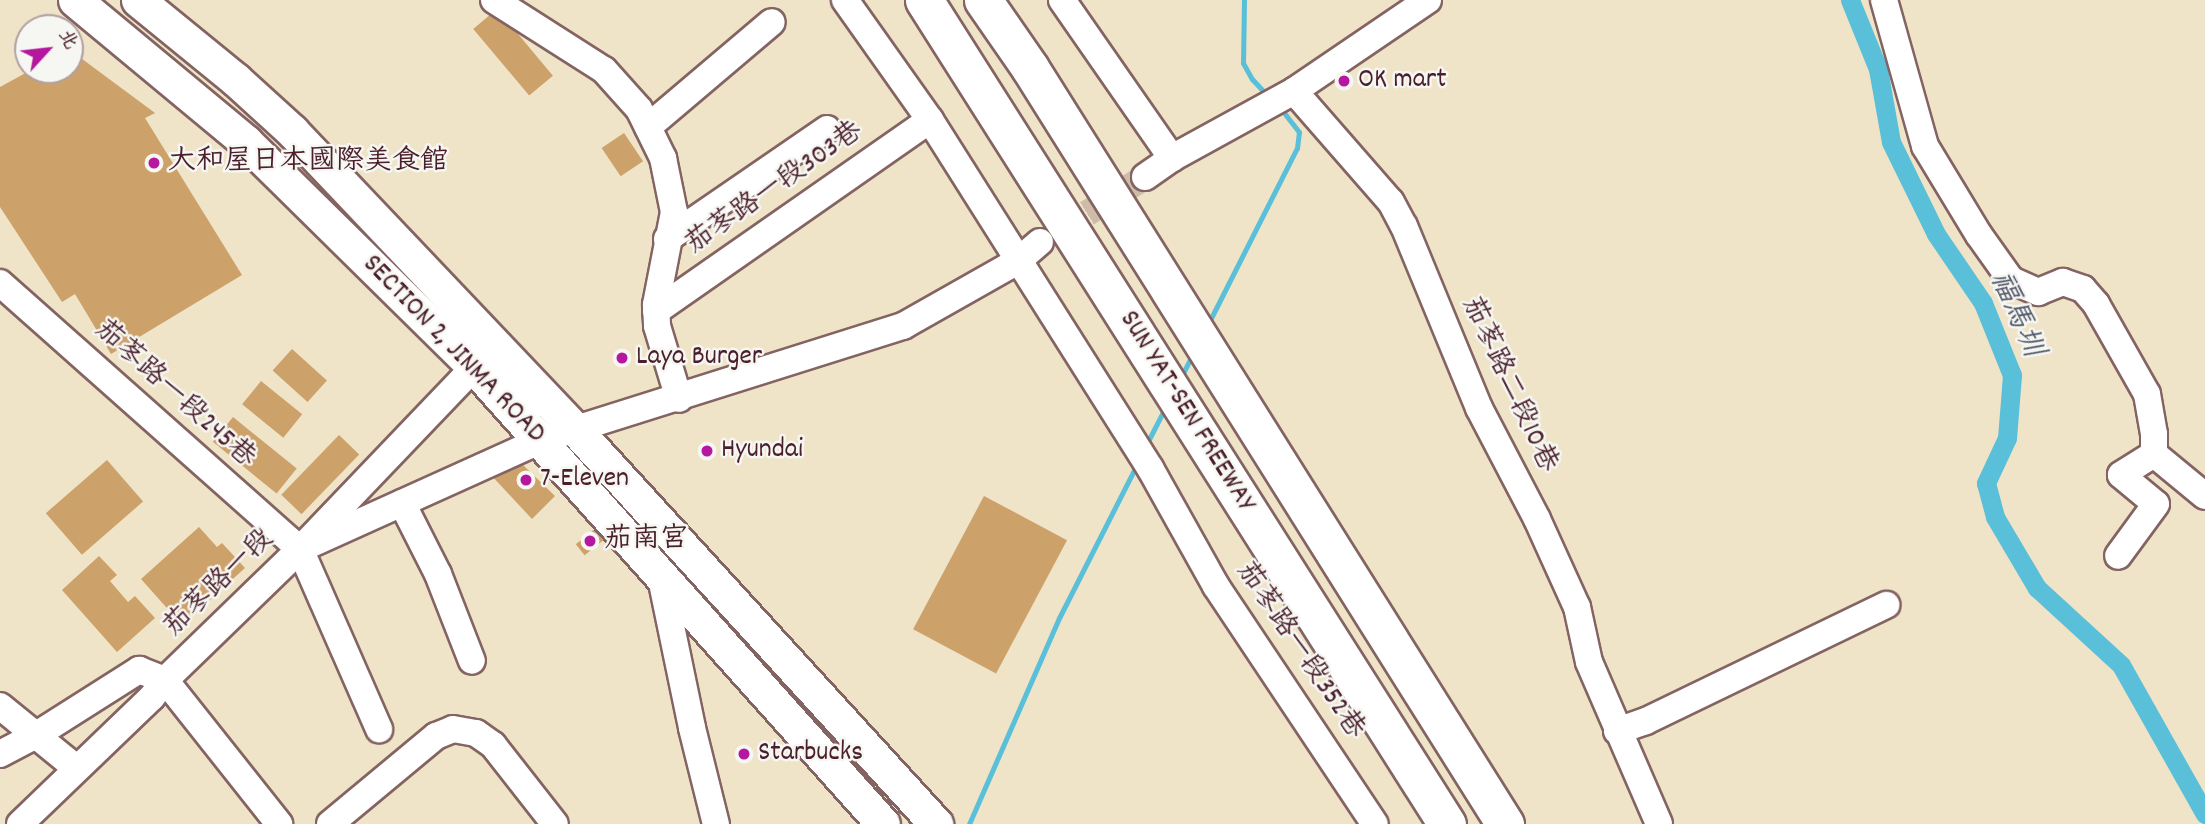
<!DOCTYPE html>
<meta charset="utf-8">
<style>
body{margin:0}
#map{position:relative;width:2205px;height:824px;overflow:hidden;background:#efe3c8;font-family:Dekko,"LXGW WenKai TC",sans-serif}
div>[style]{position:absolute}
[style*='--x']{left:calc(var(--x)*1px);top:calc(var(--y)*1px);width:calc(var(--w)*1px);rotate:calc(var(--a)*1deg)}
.stream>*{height:5px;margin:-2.5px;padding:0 2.5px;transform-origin:2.5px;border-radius:2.5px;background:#5abfd8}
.canal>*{height:19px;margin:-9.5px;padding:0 9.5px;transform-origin:9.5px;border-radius:9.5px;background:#5abfd8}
.building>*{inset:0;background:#cda16a;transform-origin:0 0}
.minor-tunnel>*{height:26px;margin-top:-13px;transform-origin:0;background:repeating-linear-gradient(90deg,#cebca9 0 26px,transparent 0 39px)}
.roads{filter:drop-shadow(2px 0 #846462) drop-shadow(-2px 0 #846462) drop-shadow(0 2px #846462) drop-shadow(0 -2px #846462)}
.minor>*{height:26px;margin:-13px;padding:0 13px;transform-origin:13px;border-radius:13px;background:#fff}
.major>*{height:33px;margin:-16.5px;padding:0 16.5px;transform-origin:16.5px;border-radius:16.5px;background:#fff}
.highway>*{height:37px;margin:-18.5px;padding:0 18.5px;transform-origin:18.5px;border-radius:18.5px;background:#fff}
.dots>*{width:19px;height:19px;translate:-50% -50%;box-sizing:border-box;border:4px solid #f6f6f2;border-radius:50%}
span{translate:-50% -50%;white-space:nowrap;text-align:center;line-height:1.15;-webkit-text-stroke:5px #f6f6f2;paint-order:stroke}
.poi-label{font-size:28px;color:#4a1f2b}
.left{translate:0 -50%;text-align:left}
.street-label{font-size:28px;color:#4a1f2b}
.water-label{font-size:30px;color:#505768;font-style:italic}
.north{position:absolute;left:14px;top:14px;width:70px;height:70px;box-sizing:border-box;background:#f6f6f2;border:2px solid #b1a0a2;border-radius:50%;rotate:63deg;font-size:19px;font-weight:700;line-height:28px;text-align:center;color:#4a1f2b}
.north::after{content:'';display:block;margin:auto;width:24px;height:32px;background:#b5179e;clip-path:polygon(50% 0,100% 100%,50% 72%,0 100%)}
</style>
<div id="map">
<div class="stream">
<div style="--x:1244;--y:0;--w:63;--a:90.9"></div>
<div style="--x:1243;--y:63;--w:18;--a:61"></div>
<div style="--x:1252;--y:79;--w:23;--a:47"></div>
<div style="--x:1207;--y:326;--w:199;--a:-63.2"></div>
<div style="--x:1297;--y:148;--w:16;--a:-83"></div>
<div style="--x:1299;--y:132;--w:31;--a:-128"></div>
<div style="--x:1180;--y:379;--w:29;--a:-63"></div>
<div style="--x:1145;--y:447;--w:46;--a:-62.9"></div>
<div style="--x:969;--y:824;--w:225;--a:-66.4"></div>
<div style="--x:1059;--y:618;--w:175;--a:-63.1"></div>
</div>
<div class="canal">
<div style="--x:1850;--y:0;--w:74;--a:67.9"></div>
<div style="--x:1878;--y:69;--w:74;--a:79.9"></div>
<div style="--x:1891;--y:142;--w:102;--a:63.9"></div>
<div style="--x:1936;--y:234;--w:83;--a:55.7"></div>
<div style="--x:1983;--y:303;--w:78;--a:68.1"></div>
<div style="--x:2012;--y:375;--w:63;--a:94.5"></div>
<div style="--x:2007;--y:438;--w:50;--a:115"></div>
<div style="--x:1986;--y:483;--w:35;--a:75"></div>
<div style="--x:1995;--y:517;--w:82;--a:59.4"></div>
<div style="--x:2037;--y:588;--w:114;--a:42.5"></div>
<div style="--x:2121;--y:665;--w:171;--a:60.6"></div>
</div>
<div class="building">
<div style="left:497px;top:9px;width:87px;height:31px;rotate:50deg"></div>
<div style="clip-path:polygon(70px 50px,155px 113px,145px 118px,242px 275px,111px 354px,75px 294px,62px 302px,0 207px,0 87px,31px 70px,70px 70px)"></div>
<div style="left:624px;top:133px;width:34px;height:27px;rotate:56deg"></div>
<div style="left:292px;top:349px;width:47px;height:29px;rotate:42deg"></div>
<div style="left:261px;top:381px;width:53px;height:30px;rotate:39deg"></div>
<div style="left:233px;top:417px;width:82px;height:32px;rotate:39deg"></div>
<div style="left:339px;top:435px;width:28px;height:83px;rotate:44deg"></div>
<div style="left:107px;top:460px;width:55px;height:81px;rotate:49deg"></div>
<div style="clip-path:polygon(523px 465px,555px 496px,532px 519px,491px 475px)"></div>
<div style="left:984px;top:496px;width:94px;height:151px;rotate:28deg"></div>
<div style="clip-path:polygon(199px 527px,217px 547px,222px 543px,245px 568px,182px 625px,141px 579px)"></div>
<div style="left:596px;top:528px;width:14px;height:26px;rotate:51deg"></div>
<div style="clip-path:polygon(99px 556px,117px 575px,110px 581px,128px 602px,135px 596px,155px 618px,117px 652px,62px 590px)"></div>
</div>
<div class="minor-tunnel">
<div style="--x:1054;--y:234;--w:107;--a:-32.1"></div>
</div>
<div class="roads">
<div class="minor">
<div style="--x:494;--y:0;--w:130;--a:32.5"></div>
<div style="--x:604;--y:70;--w:52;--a:48.1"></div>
<div style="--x:639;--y:109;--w:55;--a:63.9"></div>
<div style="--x:663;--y:158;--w:55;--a:78.5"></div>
<div style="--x:674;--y:212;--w:95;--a:101"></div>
<div style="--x:656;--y:305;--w:21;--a:87"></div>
<div style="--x:657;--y:326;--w:76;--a:73.2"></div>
<div style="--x:845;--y:0;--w:147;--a:54.7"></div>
<div style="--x:930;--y:120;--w:412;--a:57.7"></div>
<div style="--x:1150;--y:468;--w:135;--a:60.8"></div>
<div style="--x:1216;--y:586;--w:286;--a:56.3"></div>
<div style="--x:1062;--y:0;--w:193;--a:55.2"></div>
<div style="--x:1884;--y:0;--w:152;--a:74.3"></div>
<div style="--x:1925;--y:146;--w:104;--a:58.8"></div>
<div style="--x:1979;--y:235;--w:55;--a:54.6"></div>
<div style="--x:2011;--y:280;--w:30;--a:24"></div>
<div style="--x:2038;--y:292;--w:27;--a:-22"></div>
<div style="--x:2063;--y:282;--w:21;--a:19"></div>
<div style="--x:2083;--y:289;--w:20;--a:49"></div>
<div style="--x:2096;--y:304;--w:103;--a:60.5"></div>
<div style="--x:2147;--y:394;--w:41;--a:80.1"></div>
<div style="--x:2154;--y:434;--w:20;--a:90"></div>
<div style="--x:2154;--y:454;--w:39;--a:148"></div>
<div style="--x:2121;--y:475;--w:45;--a:39.6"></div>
<div style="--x:2156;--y:504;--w:64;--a:126.2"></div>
<div style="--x:1294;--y:91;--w:147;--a:48.9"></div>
<div style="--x:1391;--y:202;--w:27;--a:62"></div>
<div style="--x:1404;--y:226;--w:197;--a:67.6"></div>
<div style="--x:1479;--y:408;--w:125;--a:62.4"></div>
<div style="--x:1537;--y:519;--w:97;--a:65.6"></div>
<div style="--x:1577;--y:607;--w:56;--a:77.7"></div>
<div style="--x:1589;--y:662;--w:176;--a:66.6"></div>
<div style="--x:648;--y:127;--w:162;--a:-40.3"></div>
<div style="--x:1145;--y:177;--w:33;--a:-35"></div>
<div style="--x:1172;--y:158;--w:139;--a:-28.8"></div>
<div style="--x:1294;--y:91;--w:162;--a:-34.2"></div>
<div style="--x:667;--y:239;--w:194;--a:-34.5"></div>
<div style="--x:0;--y:283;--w:401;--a:41.6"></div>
<div style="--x:300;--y:549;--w:197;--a:66.3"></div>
<div style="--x:656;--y:311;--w:334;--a:-34.9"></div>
<div style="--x:2154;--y:454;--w:66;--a:39.5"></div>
<div style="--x:402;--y:503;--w:80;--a:63.1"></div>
<div style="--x:438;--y:574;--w:93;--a:68.7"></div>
<div style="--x:308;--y:541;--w:240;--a:-46.3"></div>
<div style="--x:660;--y:573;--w:158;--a:78.3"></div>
<div style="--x:692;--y:728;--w:99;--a:76"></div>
<div style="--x:0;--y:706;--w:98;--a:39.2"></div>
<div style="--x:1617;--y:731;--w:31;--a:-19"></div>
<div style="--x:1646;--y:721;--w:267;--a:-25.8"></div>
<div style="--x:0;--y:754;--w:43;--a:-27.8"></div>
<div style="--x:38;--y:734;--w:120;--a:-32.4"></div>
<div style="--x:139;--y:670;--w:28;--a:21"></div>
<div style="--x:165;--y:680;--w:188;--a:-44.1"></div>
<div style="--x:300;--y:549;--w:265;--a:-24.3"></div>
<div style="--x:541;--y:440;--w:380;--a:-17.5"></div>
<div style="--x:903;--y:326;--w:132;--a:-29.5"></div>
<div style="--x:1018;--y:261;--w:29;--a:-41"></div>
<div style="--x:20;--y:824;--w:183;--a:-43.9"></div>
<div style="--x:152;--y:697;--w:21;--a:-53"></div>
<div style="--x:165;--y:680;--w:184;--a:51.6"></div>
<div style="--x:330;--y:824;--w:138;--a:-39.7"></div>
<div style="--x:436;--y:736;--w:18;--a:-22"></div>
<div style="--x:453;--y:729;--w:23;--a:10"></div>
<div style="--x:476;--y:733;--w:21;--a:35"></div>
<div style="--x:493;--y:745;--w:100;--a:51.9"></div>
</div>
<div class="major">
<div style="--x:75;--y:0;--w:222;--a:39.7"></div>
<div style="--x:246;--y:142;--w:320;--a:44.6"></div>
<div style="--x:474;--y:367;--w:613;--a:48.17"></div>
<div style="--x:138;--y:0;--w:127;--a:39.2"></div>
<div style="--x:236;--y:80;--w:76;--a:42.3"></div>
<div style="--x:292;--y:131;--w:410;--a:46.5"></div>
<div style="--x:574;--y:428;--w:537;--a:47.57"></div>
</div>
<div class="highway">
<div style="--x:924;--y:0;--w:976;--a:57.6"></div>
<div style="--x:983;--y:0;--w:83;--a:55.3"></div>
<div style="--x:1030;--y:68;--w:893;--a:57.86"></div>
</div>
</div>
<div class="dots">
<div style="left:1344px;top:81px;background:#b5179e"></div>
<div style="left:154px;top:163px;background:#b5179e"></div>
<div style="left:622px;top:358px;background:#b5179e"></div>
<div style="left:707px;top:451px;background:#b5179e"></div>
<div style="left:526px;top:480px;background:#b5179e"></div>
<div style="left:590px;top:541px;background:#b5179e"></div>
<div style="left:744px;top:754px;background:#b5179e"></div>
</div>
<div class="poi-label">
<span class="left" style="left:1358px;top:81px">OK mart</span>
<span class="left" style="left:168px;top:163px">大和屋日本國際美食館</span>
<span class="left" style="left:636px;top:358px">Laya Burger</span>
<span class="left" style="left:721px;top:451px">Hyundai</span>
<span class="left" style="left:540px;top:480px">7-Eleven</span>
<span class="left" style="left:604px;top:541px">茄南宮</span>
<span class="left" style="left:758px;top:754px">Starbucks</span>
</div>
<div class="street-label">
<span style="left:775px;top:189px;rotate:-35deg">茄苳路一段303巷</span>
<span style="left:453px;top:350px;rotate:46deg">SECTION 2, JINMA ROAD</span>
<span style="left:1508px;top:385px;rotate:65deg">茄苳路二段10巷</span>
<span style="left:174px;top:395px;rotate:42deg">茄苳路一段245巷</span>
<span style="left:1186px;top:412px;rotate:58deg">SUN YAT-SEN FREEWAY</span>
<span style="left:220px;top:584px;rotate:-44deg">茄苳路一段</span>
<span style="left:1299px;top:651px;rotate:56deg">茄苳路一段352巷</span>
</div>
<div class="water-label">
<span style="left:2014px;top:315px;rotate:66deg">福馬圳</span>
</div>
<div class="north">北</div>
</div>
